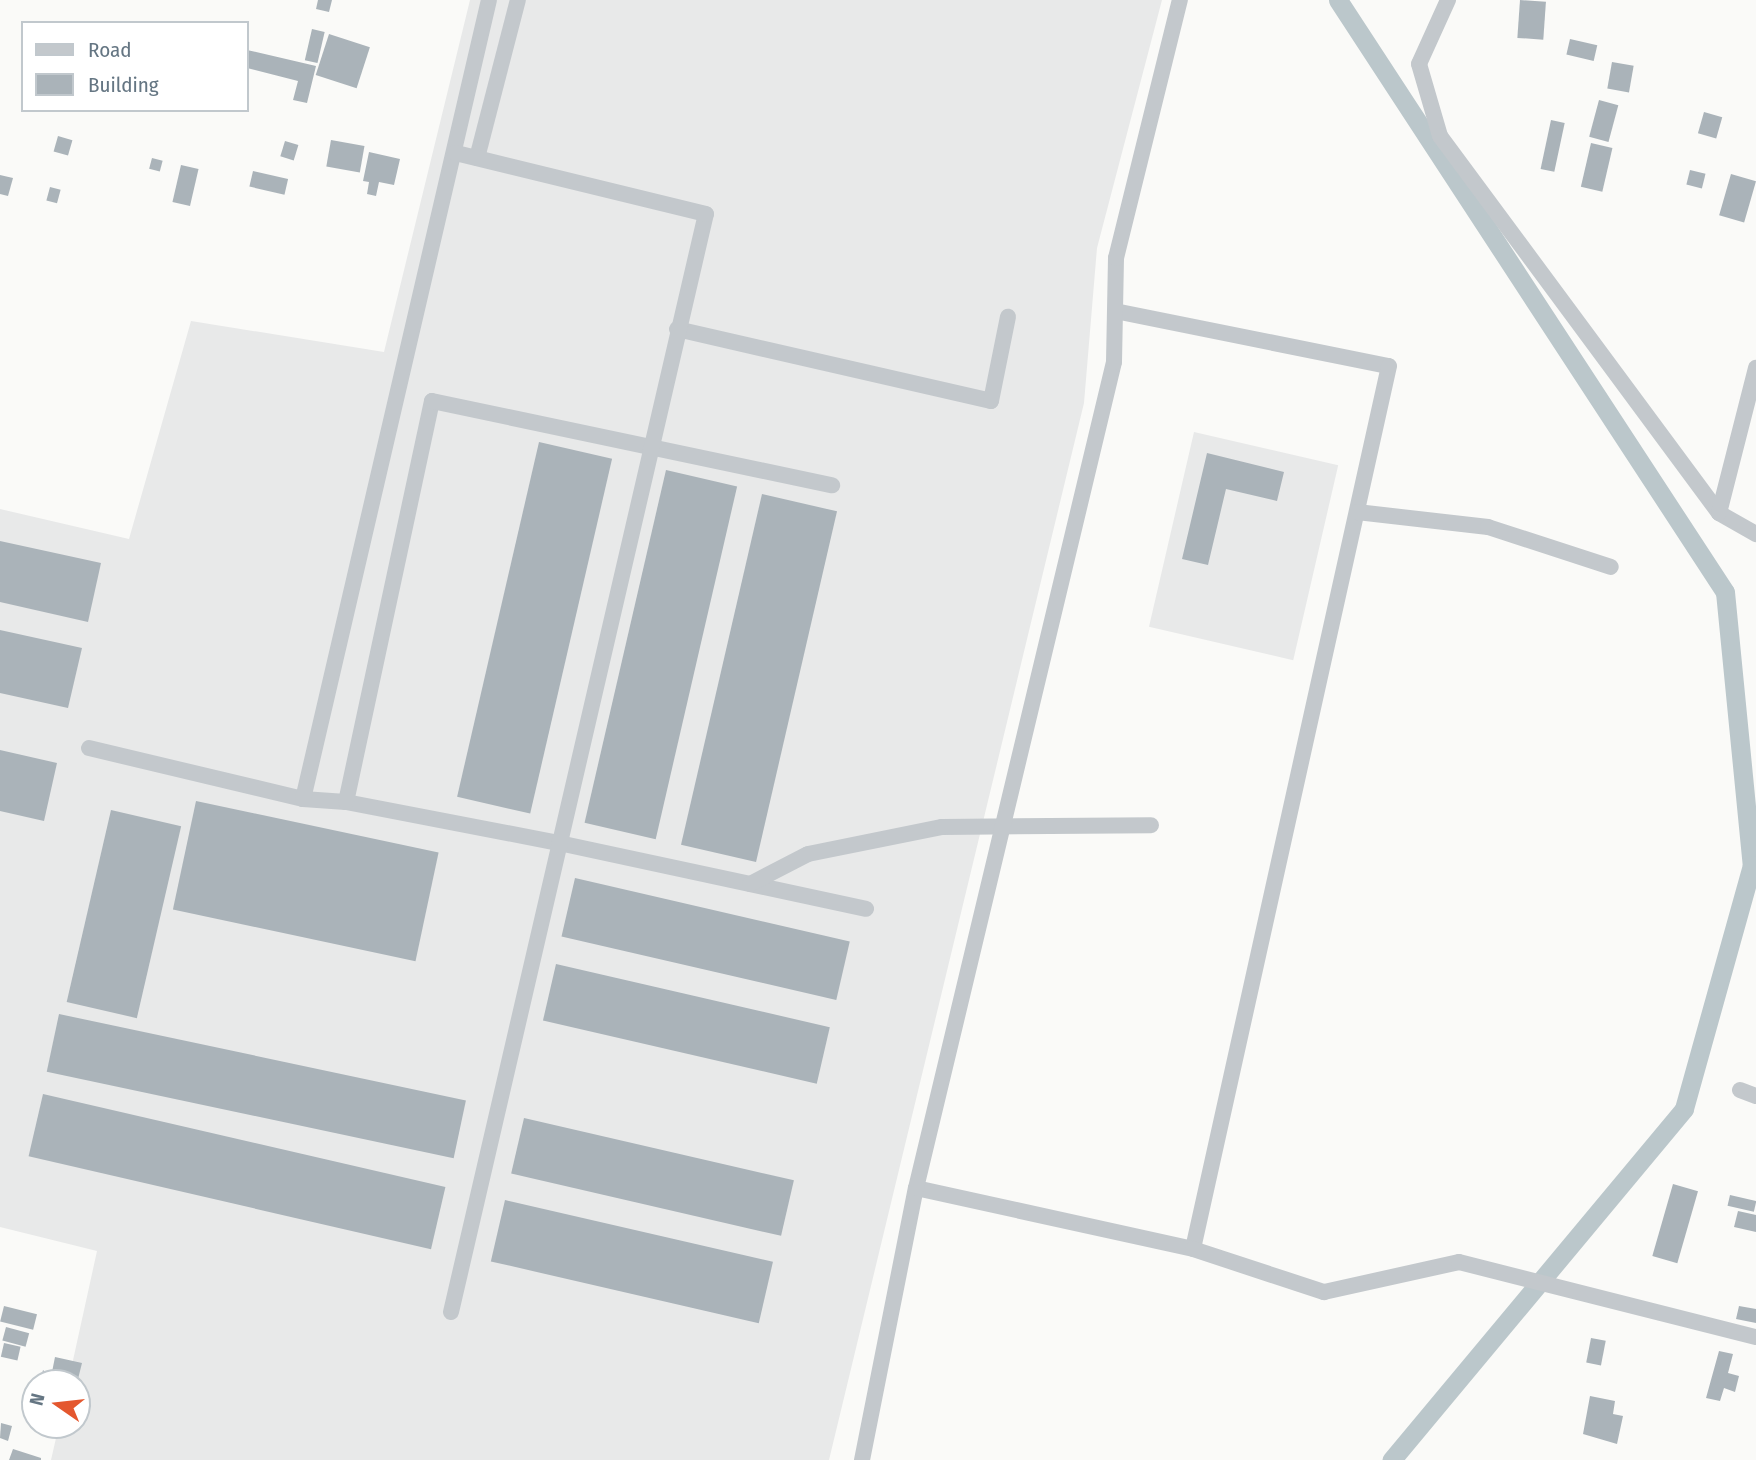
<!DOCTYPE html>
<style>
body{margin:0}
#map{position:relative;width:1756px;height:1460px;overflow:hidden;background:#fafaf8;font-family:"Fira Sans Condensed",sans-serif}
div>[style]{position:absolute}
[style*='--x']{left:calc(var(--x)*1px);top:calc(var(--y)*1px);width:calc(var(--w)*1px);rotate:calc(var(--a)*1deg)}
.built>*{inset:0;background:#e8e9e9;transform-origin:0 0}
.canal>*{height:19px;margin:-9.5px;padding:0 9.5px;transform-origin:9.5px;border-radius:9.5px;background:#bbc7cb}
.building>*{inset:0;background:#aab3b9;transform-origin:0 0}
.street>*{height:16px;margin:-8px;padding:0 8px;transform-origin:8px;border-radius:8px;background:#c3c8cc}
span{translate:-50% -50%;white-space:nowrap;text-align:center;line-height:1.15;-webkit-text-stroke:7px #fff;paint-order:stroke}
.legend{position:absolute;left:21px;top:21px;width:228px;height:91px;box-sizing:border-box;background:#fff;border:2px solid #c1c8cd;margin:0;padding:9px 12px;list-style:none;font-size:21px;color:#657683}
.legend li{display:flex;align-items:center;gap:14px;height:35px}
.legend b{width:35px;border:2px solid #c1c8cd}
.north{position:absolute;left:21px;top:1369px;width:70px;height:70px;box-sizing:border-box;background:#fff;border:2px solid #c1c8cd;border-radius:50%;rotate:284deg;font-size:19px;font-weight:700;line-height:28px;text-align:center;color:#657683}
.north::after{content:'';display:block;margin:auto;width:24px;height:32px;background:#e4572e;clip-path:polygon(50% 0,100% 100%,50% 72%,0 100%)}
</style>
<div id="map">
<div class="built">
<div style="clip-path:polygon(470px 0,1162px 0,1097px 248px,1084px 403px,829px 1460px,51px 1460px,59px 1425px,77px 1425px,77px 1383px,68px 1383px,97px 1251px,0 1227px,0 509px,129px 539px,191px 321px,384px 352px)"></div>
<div style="left:1194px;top:432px;width:148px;height:200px;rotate:13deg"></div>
</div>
<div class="canal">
<div style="--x:1338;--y:0;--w:707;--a:56.83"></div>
<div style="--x:1725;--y:592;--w:274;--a:84.4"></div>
<div style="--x:1752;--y:865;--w:253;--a:105.6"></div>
<div style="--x:1684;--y:1109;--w:457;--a:129.8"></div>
</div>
<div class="building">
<div style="clip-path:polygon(318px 0,332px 0,329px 12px,316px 9px)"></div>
<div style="left:1520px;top:0;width:26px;height:38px;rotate:4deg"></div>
<div style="left:312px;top:29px;width:13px;height:32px;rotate:13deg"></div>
<div style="left:329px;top:34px;width:43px;height:43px;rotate:18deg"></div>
<div style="left:1570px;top:39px;width:28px;height:16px;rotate:13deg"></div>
<div style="clip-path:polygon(247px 50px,316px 66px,307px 103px,293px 100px,298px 81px,247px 68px)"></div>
<div style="left:1612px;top:62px;width:22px;height:27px;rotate:10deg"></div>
<div style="left:1599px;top:100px;width:20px;height:38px;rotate:15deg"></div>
<div style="left:1704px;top:112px;width:19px;height:22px;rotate:16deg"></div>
<div style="left:1551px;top:120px;width:14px;height:50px;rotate:12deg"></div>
<div style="left:58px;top:136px;width:15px;height:16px;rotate:16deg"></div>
<div style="left:331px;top:140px;width:34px;height:27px;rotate:10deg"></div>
<div style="left:285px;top:141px;width:14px;height:16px;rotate:17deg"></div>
<div style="left:1591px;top:143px;width:22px;height:45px;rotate:13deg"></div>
<div style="clip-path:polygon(369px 152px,400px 159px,394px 185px,379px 182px,376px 196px,367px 194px,369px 182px,363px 181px)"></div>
<div style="left:152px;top:158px;width:11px;height:11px;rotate:15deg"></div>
<div style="left:181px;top:165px;width:18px;height:38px;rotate:13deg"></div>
<div style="left:1690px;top:170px;width:16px;height:15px;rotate:14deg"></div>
<div style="left:253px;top:171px;width:36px;height:16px;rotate:13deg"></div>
<div style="left:1731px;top:174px;width:26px;height:43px;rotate:16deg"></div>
<div style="clip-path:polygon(0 175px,13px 178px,8px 196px,0 194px)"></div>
<div style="left:50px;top:187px;width:11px;height:14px;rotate:15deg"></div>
<div style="left:539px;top:442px;width:75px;height:364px;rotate:13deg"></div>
<div style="clip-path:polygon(1207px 453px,1284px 472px,1277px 501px,1226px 489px,1208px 565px,1182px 559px)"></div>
<div style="left:666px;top:470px;width:73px;height:362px;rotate:13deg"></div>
<div style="left:762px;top:494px;width:77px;height:360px;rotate:13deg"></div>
<div style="clip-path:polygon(0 541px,101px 563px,88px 622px,0 602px)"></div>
<div style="clip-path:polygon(0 630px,82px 648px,68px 708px,0 693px)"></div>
<div style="clip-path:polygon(0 750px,57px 763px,44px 821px,0 811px)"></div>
<div style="left:196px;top:801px;width:248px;height:111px;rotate:12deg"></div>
<div style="left:111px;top:810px;width:72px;height:197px;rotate:13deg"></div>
<div style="left:575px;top:878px;width:282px;height:60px;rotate:13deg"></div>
<div style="left:556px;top:964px;width:281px;height:58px;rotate:13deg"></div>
<div style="left:59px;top:1014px;width:416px;height:59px;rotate:12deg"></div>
<div style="left:43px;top:1094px;width:413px;height:64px;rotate:13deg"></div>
<div style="left:524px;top:1118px;width:277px;height:57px;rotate:13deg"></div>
<div style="left:1673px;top:1184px;width:26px;height:75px;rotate:16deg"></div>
<div style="left:1730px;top:1195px;width:27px;height:11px;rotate:13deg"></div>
<div style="left:505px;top:1200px;width:275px;height:63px;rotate:13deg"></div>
<div style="clip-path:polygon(1738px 1211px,1756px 1215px,1756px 1232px,1734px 1227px)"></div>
<div style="left:4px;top:1306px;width:34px;height:16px;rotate:14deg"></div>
<div style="clip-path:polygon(1739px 1306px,1756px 1309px,1756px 1323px,1736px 1319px)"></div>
<div style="left:6px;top:1327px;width:24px;height:14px;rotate:15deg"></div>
<div style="left:1591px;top:1338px;width:15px;height:25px;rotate:11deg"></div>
<div style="left:4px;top:1343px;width:17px;height:14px;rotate:13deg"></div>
<div style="clip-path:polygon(1719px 1351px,1733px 1354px,1728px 1373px,1739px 1376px,1735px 1392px,1724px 1388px,1720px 1401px,1706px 1398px)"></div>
<div style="clip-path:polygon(55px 1357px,82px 1363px,77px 1383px,35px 1383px,35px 1397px,30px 1395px,34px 1378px,41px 1379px,43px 1370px,51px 1377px)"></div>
<div style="clip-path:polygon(1590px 1396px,1615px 1401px,1613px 1414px,1623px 1416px,1617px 1444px,1583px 1434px)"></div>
<div style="clip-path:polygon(1px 1423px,12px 1426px,8px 1441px,0 1438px)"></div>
<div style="clip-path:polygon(13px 1449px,41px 1458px,41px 1460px,9px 1460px)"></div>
</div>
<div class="street">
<div style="--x:1448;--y:0;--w:70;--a:114.4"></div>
<div style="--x:1419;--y:64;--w:75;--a:73.7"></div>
<div style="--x:1440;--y:136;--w:469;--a:53.5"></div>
<div style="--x:1719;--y:513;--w:43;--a:29.6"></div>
<div style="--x:477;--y:158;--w:163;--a:-75.5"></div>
<div style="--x:1115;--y:311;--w:279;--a:11.4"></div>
<div style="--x:1389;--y:366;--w:904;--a:102.52"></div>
<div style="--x:677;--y:329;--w:322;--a:12.9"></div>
<div style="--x:991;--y:401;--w:86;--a:-78.6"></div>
<div style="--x:1357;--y:512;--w:132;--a:6.5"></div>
<div style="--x:1488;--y:527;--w:129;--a:18"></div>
<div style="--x:1719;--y:513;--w:150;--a:-75.7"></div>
<div style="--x:89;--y:748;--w:220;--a:13.4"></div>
<div style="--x:303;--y:799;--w:43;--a:4"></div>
<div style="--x:346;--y:802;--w:217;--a:10.9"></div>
<div style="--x:559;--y:843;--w:314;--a:12.1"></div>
<div style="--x:303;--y:799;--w:820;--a:-76.9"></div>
<div style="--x:346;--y:802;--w:410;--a:-77.9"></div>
<div style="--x:432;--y:401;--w:409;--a:11.9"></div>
<div style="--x:750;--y:884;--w:65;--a:-27.3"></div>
<div style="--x:808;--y:854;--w:137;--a:-11.4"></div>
<div style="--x:942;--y:827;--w:209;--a:-0.5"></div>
<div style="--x:1740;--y:1090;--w:17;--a:21"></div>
<div style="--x:916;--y:1188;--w:284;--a:12.4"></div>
<div style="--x:1193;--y:1249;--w:138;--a:18.2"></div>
<div style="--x:1324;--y:1292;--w:138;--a:-12.5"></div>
<div style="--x:1459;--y:1262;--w:306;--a:14.2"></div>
<div style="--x:451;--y:1312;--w:1127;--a:-76.93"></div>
<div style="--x:706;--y:214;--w:258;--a:-166.3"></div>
<div style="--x:862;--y:1460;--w:277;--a:-78.8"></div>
<div style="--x:916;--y:1188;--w:849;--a:-76.52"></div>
<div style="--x:1114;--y:362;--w:104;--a:-88.9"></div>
<div style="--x:1116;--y:258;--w:266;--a:-76.1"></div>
</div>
<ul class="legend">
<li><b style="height:9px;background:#c3c8cc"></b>Road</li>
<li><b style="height:19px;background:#aab3b9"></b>Building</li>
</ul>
<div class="north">N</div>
</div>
